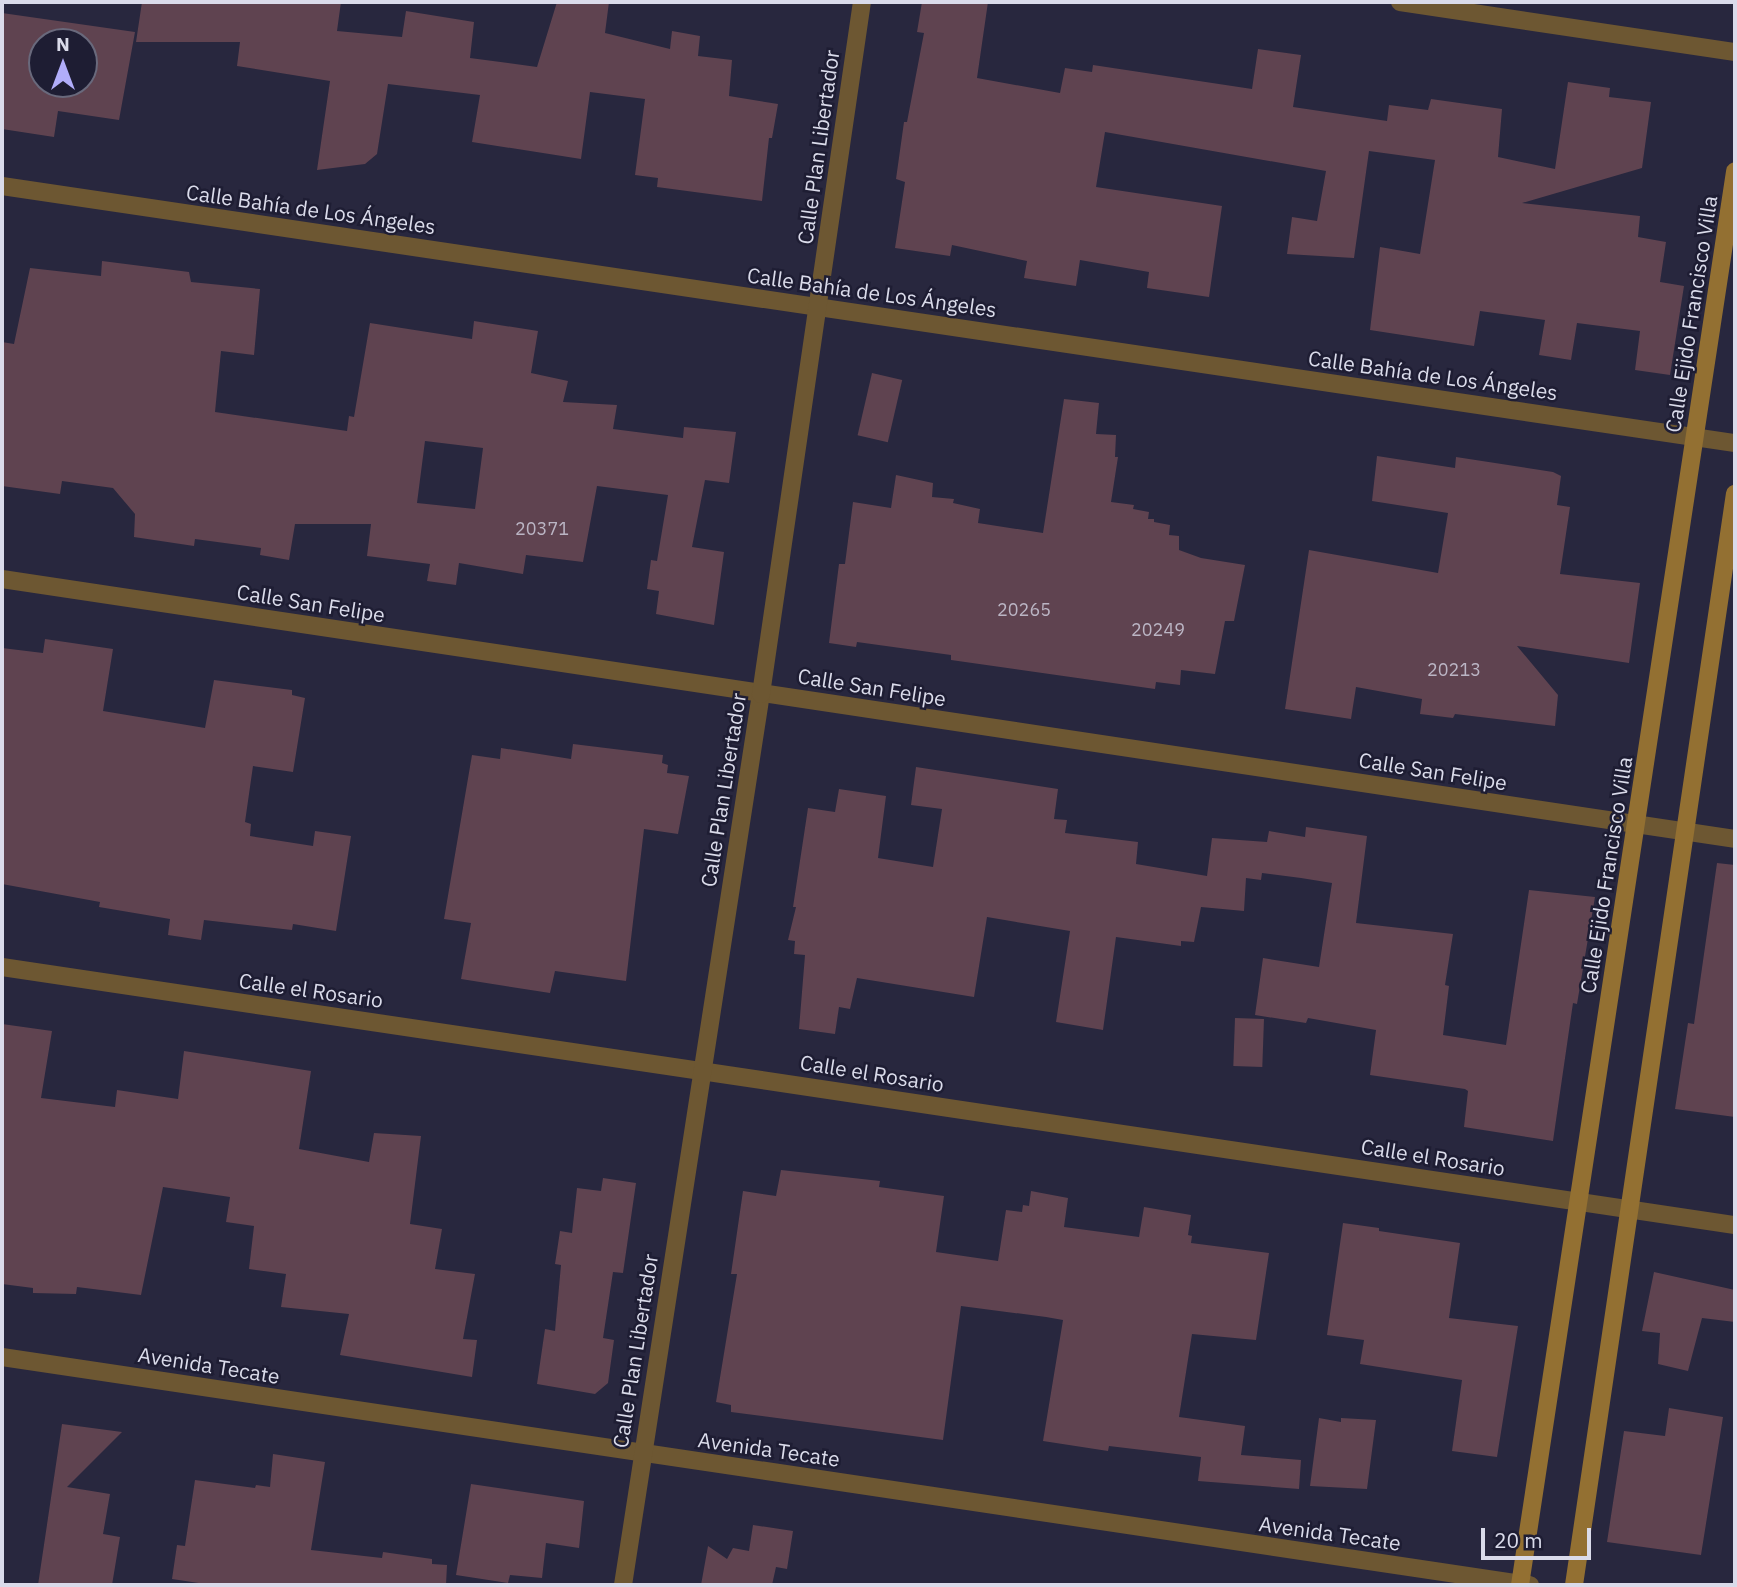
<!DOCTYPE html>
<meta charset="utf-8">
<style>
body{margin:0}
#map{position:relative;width:1737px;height:1587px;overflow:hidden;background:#28273e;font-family:"IBM Plex Sans",sans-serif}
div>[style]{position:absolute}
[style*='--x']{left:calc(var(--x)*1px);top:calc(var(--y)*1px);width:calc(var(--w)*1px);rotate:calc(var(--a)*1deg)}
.building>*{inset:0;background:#5f4350;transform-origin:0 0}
.street>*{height:18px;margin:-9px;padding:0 9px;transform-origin:9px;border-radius:9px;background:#6d5732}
.secondary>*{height:18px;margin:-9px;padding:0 9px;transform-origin:9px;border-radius:9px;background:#937032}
span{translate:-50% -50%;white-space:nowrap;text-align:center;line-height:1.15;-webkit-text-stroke:5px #1e1d33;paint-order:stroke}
.number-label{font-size:18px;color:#bbb5c4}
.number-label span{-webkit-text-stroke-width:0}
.street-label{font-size:21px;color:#dadbea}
.frame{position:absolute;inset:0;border:4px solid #dadbea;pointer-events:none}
.north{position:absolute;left:28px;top:28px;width:70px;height:70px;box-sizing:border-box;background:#1e1d33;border:2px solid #69697c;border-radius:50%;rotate:0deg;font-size:19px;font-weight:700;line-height:28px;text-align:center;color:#dadbea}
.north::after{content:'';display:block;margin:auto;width:24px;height:32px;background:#b1adfa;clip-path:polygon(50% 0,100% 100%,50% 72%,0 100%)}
.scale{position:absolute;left:1481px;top:1528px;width:110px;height:32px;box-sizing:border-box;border:4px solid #dadbea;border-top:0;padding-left:9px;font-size:21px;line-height:24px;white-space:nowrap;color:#dadbea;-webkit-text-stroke:5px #1e1d33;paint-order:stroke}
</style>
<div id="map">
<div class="building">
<div style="clip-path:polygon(142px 2px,341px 2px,337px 31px,402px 37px,406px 11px,474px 22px,470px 58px,537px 67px,557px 2px,609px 2px,605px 33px,670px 49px,672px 31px,700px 36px,698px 56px,732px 60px,729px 96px,778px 104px,772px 138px,769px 138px,762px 201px,657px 187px,658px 178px,635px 175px,645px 99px,590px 92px,581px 159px,472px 142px,480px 95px,388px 84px,377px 154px,365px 164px,317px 170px,330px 81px,237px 66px,240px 42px,136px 42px)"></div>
<div style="clip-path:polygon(922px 2px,988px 2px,977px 78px,1060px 93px,1065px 68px,1092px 72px,1093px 65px,1252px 89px,1258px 49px,1301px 55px,1293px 107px,1387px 121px,1389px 105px,1428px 110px,1431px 99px,1502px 109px,1498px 157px,1555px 169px,1568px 82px,1610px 88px,1609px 97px,1651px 102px,1642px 168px,1522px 203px,1640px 216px,1638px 237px,1666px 242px,1660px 282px,1684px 286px,1670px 375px,1635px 370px,1640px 331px,1577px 323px,1571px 360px,1539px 355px,1545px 320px,1480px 311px,1474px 346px,1370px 330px,1380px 247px,1420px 254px,1435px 160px,1369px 151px,1354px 258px,1287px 254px,1292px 217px,1317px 221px,1326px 171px,1105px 132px,1096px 187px,1222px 206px,1209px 297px,1147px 288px,1149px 272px,1080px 260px,1076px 286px,1024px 278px,1027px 261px,952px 245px,950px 256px,895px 248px,905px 182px,896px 179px,904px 122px,907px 122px,924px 33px,917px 32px)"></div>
<div style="clip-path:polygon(evenodd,2px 13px,135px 32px,119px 120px,58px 111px,54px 137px,2px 129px,2px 13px,42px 42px,84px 42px,84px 84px,42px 84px,42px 42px)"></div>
<div style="clip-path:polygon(evenodd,102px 261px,189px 272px,191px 282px,260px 289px,254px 355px,221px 351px,215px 412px,347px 431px,349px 416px,354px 417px,370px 323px,472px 339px,474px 321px,538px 331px,531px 373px,568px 381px,563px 402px,617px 405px,613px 429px,683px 438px,684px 427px,736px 432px,729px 483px,705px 480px,692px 547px,724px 552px,714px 625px,656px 614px,659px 591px,647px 589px,651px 560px,657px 561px,668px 495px,597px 486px,583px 562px,526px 555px,523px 574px,459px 563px,456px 585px,427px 581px,430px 564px,367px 556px,371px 524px,295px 524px,289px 560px,260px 555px,261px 548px,195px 539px,194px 546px,134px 537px,135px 514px,113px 488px,62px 481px,60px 494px,2px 486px,2px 342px,14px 344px,30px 268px,101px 276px,102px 261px,425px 441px,483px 448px,475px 509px,417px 503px,425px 441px)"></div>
<div style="left:872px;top:373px;width:31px;height:64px;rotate:13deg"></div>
<div style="clip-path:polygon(1064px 399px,1099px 403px,1096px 434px,1116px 435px,1115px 457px,1118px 457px,1111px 502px,1134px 505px,1133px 509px,1149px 512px,1148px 519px,1154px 519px,1154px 522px,1170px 525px,1169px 535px,1179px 536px,1179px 550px,1201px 558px,1245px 565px,1234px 621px,1225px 621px,1215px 674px,1181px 670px,1180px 685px,1156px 682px,1155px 689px,951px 660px,951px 655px,857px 642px,856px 647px,829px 643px,839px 564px,845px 564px,853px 502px,891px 508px,896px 475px,933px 483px,932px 497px,954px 499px,953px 503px,980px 509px,978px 523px,1043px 533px)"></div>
<div style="clip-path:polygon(1377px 456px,1455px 468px,1456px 457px,1553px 472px,1561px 476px,1557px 505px,1570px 507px,1560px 574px,1640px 583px,1629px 663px,1517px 646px,1558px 695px,1555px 726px,1455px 714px,1453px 718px,1420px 714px,1422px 699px,1356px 687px,1351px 719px,1285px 709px,1309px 550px,1438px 573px,1448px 513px,1372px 501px)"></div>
<div style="clip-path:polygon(45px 639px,113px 649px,103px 711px,205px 728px,214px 680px,292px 690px,292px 695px,305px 698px,293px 772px,253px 766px,245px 822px,251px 824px,250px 836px,313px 846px,315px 831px,351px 836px,336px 931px,293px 924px,292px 930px,204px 920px,201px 940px,168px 935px,170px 919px,99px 907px,100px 902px,2px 884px,2px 648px,43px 653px)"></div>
<div style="clip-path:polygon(573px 744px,663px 755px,662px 763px,668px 765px,667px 773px,689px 776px,678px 834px,644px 829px,626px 981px,555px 971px,550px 993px,461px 979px,471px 923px,444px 919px,472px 755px,500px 759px,501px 748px,571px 759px)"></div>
<div style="clip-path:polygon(916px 767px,1058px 789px,1054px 819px,1067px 820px,1065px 833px,1138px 842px,1136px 864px,1207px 876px,1212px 838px,1267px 842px,1269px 831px,1305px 837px,1306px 827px,1367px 836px,1356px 923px,1453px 934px,1445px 985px,1449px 986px,1443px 1035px,1506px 1045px,1529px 890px,1595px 897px,1577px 1004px,1573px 1003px,1553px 1141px,1464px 1127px,1468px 1091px,1465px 1089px,1370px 1075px,1376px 1030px,1308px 1018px,1306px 1023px,1255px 1015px,1263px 958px,1319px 967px,1332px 883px,1301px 878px,1262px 873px,1261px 880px,1246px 878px,1244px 911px,1201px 907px,1194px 942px,1181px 941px,1181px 946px,1116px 937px,1103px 1030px,1056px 1022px,1070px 931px,987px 917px,974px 997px,857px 978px,850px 1009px,839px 1007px,835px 1034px,799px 1029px,805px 955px,794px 954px,795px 941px,788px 940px,796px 907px,793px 907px,808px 808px,835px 812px,839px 789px,886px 796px,878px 858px,933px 867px,942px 809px,911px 805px)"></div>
<div style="clip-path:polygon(1717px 863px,1735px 865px,1735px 1117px,1675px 1109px,1688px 1023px,1694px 1024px)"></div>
<div style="left:1235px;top:1018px;width:29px;height:48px;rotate:2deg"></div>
<div style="clip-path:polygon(2px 1024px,52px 1031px,41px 1098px,115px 1107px,117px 1090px,178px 1099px,184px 1051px,311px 1071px,299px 1149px,369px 1162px,374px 1133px,421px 1136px,410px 1224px,442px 1229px,435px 1269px,475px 1274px,463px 1339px,477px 1340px,472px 1377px,340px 1355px,349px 1314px,281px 1307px,286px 1274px,249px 1269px,254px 1226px,226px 1222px,230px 1197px,163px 1187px,141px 1295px,77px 1287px,76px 1294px,33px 1293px,33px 1288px,2px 1284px)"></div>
<div style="clip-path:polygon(781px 1170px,880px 1181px,879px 1187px,944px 1196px,936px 1252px,998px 1261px,1006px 1210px,1022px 1212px,1023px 1205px,1029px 1206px,1031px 1191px,1068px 1198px,1064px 1227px,1139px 1237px,1144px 1207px,1191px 1215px,1188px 1235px,1192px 1236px,1191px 1243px,1269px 1253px,1256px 1340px,1192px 1334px,1179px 1417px,1245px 1426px,1241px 1455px,1301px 1460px,1299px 1489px,1198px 1481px,1201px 1457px,1109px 1446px,1108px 1451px,1043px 1441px,1063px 1320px,1046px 1317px,961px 1306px,943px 1440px,731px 1412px,731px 1405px,716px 1402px,737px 1274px,731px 1274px,743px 1191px,776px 1196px)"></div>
<div style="clip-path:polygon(603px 1178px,636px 1183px,623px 1273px,613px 1272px,603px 1338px,614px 1340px,608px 1383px,595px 1394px,537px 1384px,545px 1329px,555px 1331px,561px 1265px,555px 1264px,560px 1231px,572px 1233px,577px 1188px,601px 1191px)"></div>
<div style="clip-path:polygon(1343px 1223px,1379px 1228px,1379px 1231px,1460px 1243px,1449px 1318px,1518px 1326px,1497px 1457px,1452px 1451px,1462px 1380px,1360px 1364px,1364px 1340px,1327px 1335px)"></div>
<div style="clip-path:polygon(1654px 1272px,1735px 1290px,1735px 1322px,1702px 1318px,1688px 1371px,1658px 1364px,1660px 1333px,1642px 1331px)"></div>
<div style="clip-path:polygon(1669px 1408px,1723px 1417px,1701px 1555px,1607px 1542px,1624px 1431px,1665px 1436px)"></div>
<div style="clip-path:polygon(1319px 1418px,1341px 1422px,1341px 1418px,1376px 1420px,1367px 1489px,1310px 1486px)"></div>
<div style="clip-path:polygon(62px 1424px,122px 1432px,67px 1487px,110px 1494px,103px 1534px,120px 1537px,112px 1585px,38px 1585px)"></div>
<div style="clip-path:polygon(273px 1454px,325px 1462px,311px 1550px,382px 1558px,383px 1552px,432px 1559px,432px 1564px,447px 1565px,446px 1585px,212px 1585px,172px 1579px,177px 1545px,185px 1546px,195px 1480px,255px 1488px,256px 1485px,270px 1487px)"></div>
<div style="clip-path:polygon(471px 1484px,584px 1501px,579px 1548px,546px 1543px,542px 1578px,510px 1575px,508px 1583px,456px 1575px)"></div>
<div style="clip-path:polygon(753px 1525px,793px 1531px,787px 1569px,776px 1567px,772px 1585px,701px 1585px,708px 1546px,727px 1559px,733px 1548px,749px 1551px)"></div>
</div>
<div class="street">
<div style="--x:1400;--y:2;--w:339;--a:8.5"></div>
<div style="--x:2;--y:186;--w:1752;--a:8.44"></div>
<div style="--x:2;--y:579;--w:1752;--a:8.53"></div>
<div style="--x:2;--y:967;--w:1752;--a:8.47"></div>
<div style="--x:2;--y:1357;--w:1545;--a:8.49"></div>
<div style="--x:623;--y:1585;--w:902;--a:-81.2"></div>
<div style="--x:761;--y:694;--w:699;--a:-81.7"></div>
</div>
<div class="secondary">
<div style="--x:1520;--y:1585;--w:1430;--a:-81.35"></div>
<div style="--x:1574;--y:1585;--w:1103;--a:-81.61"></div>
</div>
<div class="number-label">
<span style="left:542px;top:529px">20371</span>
<span style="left:1024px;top:610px">20265</span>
<span style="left:1158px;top:630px">20249</span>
<span style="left:1454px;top:670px">20213</span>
</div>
<div class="street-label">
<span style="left:818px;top:147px;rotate:-82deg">Calle Plan Libertador</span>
<span style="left:311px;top:209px;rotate:8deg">Calle Bahía de Los Ángeles</span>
<span style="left:872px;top:292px;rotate:8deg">Calle Bahía de Los Ángeles</span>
<span style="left:1691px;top:314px;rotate:-81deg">Calle Ejido Francisco Villa</span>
<span style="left:1433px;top:375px;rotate:8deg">Calle Bahía de Los Ángeles</span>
<span style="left:311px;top:603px;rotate:9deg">Calle San Felipe</span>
<span style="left:872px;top:687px;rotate:9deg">Calle San Felipe</span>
<span style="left:1433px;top:771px;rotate:9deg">Calle San Felipe</span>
<span style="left:723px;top:790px;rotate:-81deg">Calle Plan Libertador</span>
<span style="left:1606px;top:875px;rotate:-81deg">Calle Ejido Francisco Villa</span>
<span style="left:311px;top:990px;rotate:8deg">Calle el Rosario</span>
<span style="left:872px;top:1073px;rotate:9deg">Calle el Rosario</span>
<span style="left:1433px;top:1157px;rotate:9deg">Calle el Rosario</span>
<span style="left:635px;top:1351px;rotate:-81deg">Calle Plan Libertador</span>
<span style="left:209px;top:1365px;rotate:9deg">Avenida Tecate</span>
<span style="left:769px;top:1449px;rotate:8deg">Avenida Tecate</span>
<span style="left:1330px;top:1533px;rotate:8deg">Avenida Tecate</span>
</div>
<div class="frame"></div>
<div class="north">N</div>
<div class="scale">20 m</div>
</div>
